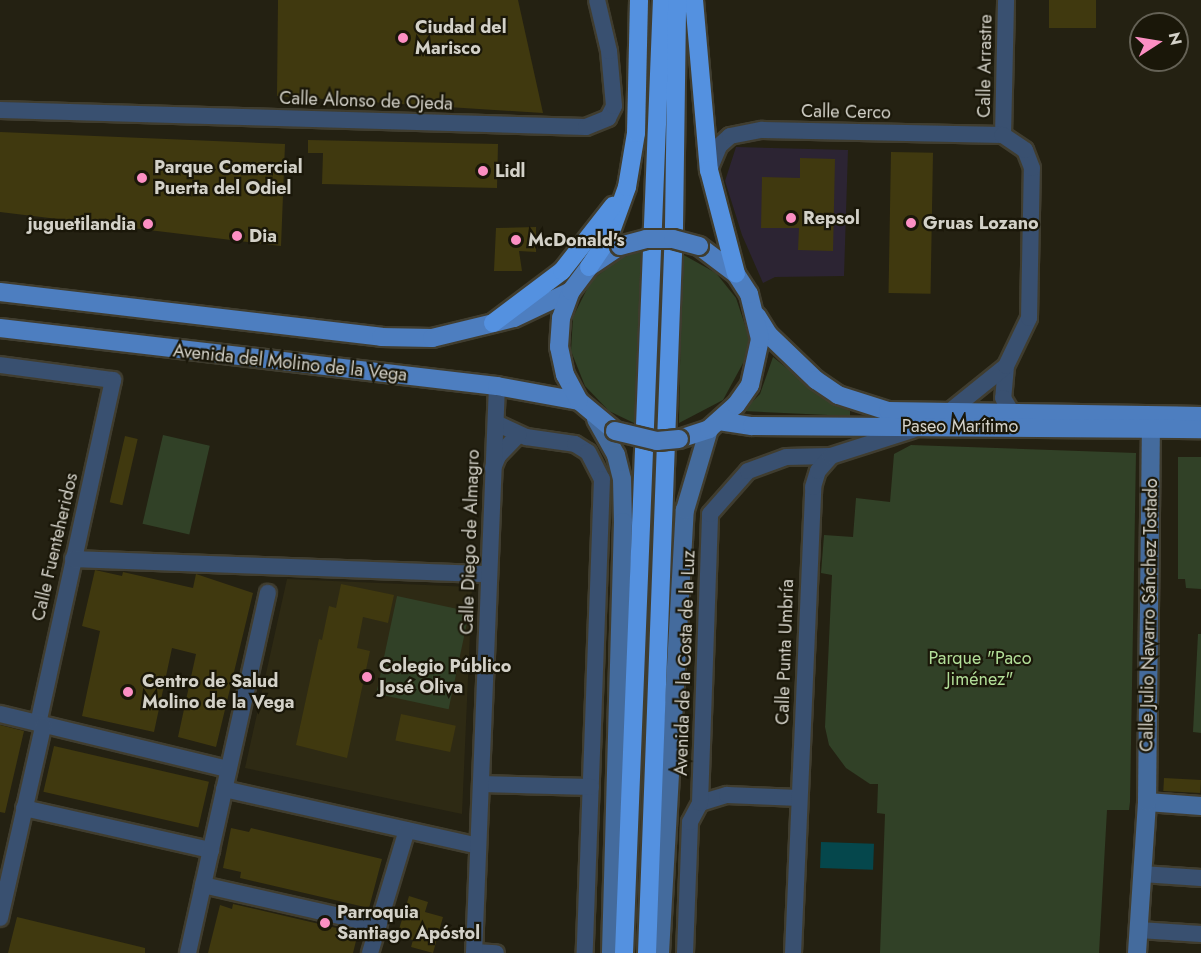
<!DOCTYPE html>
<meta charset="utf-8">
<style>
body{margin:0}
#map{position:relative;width:1201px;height:953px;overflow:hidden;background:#242112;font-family:Jost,sans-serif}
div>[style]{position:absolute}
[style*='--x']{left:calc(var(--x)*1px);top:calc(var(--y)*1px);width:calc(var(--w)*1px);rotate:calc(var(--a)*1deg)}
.commercial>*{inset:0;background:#2c2433}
.built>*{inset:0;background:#2e2a14}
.green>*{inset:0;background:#314127;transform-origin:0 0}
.water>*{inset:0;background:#05474c;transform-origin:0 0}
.building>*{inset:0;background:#40390f;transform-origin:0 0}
.roads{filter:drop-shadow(2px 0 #403d2f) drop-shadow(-2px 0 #403d2f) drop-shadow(0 2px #403d2f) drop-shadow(0 -2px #403d2f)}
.street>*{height:16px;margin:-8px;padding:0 8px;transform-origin:8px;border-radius:8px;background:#395070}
.secondary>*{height:18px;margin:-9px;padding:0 9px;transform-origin:9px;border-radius:9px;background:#446b9d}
.primary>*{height:18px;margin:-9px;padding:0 9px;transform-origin:9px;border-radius:9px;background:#4d7ec0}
.highway>*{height:18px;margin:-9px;padding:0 9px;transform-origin:9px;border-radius:9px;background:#5491e0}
.bridges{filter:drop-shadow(2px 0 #403d2f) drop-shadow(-2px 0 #403d2f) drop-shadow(0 2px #403d2f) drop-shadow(0 -2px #403d2f)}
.primary-bridge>*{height:18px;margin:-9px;padding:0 9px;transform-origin:9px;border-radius:9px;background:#4d7ec0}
.dots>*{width:16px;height:16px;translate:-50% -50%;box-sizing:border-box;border:3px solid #1a1709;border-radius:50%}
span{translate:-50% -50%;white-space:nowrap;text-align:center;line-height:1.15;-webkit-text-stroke:4.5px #1a1709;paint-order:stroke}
.poi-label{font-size:18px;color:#d3d1c8;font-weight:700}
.left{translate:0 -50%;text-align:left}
.right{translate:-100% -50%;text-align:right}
.street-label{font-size:18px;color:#d3d1c8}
.park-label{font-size:18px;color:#b2de98}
.north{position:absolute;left:1129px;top:12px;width:60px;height:60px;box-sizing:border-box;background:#1a1709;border:2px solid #646155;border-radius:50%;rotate:78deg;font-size:16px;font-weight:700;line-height:24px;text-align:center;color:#d3d1c8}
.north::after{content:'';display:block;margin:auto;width:21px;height:27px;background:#fc8fc3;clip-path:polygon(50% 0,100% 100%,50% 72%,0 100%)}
</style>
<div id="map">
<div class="commercial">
<div style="clip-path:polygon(736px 147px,848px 150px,844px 276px,775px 277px,763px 283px,742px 235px,725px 181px)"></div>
</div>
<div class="built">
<div style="clip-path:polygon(287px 579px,472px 587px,462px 814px,245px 768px)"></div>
</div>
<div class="green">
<div style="clip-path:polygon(641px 250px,636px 424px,609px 411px,585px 386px,571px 351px,573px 317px,591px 281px,617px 260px)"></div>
<div style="clip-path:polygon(682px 254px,716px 273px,736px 298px,748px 334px,748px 354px,723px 400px,679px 423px)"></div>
<div style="clip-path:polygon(773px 357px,824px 398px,850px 411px,850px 416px,743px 411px,760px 394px)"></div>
<div style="left:163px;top:435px;width:48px;height:91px;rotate:13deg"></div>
<div style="clip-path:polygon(911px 445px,1136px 453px,1130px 802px,1129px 810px,1107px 810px,1099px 953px,880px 953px,885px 814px,877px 813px,878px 784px,870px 784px,846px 768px,829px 745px,825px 727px,832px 575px,821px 573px,824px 535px,853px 537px,856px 498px,890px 502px,894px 454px)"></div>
<div style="clip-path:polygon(1178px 457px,1201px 457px,1201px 589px,1186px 588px,1185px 579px,1178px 579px)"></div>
<div style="left:397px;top:596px;width:74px;height:100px;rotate:12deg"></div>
<div style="clip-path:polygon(1198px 634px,1201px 634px,1201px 733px,1193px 732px)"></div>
</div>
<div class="water">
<div style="left:821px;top:842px;width:53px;height:26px;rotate:2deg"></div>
</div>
<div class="building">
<div style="clip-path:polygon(278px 0,518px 0,543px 113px,277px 96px)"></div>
<div style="left:1049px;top:0;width:47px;height:28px"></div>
<div style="clip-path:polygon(0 132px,285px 144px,281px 246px,0 212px)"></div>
<div style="clip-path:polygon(308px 140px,498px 144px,497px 188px,322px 184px,323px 153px,308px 153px)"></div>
<div style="left:891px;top:152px;width:42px;height:141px;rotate:1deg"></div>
<div style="clip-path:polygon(800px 158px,835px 159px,833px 251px,798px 250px,799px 228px,761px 228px,762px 177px,800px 178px)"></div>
<div style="clip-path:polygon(536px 227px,536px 252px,519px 251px,522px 271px,494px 271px,496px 228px)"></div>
<div style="left:125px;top:436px;width:13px;height:68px;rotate:13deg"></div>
<div style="clip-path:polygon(95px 570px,122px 576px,123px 572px,193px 588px,196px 574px,253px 593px,216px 747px,178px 737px,196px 654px,172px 648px,154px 732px,82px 716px,100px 631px,82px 626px)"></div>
<div style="clip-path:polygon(341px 584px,394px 595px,388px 623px,363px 617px,357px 648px,370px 651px,347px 758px,296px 745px,319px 639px,322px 640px,329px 606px,336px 608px)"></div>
<div style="left:401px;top:714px;width:56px;height:27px;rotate:12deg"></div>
<div style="clip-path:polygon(0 725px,24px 731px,5px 813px,0 812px)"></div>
<div style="left:54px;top:746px;width:159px;height:47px;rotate:13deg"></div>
<div style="left:1164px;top:778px;width:37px;height:13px;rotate:3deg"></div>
<div style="clip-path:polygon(231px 828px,249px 832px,251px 828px,382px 859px,369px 908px,240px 878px,241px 872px,223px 868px)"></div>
<div style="clip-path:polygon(409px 896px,428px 902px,425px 912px,443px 917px,433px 953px,411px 947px,413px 940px,397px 936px)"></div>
<div style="clip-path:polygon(233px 904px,358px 933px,353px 953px,208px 953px,220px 905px,232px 909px)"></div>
<div style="clip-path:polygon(17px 917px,145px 948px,145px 953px,8px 953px)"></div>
</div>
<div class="roads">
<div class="street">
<div style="--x:0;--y:110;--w:586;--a:1.66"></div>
<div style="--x:586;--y:127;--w:24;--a:-22"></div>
<div style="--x:608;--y:118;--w:13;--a:-63"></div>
<div style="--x:614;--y:106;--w:55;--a:-95.2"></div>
<div style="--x:609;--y:51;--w:52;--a:-103.2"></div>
<div style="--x:1003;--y:135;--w:135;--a:-88.7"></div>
<div style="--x:709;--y:170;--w:26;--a:-67"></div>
<div style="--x:719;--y:146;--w:15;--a:-42"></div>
<div style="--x:730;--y:136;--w:33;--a:-11"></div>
<div style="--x:762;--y:130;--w:241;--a:1.2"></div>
<div style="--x:0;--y:365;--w:114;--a:7.6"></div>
<div style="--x:113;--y:380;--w:351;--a:102.3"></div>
<div style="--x:1006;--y:366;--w:32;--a:95"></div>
<div style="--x:1003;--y:398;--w:17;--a:59"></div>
<div style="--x:949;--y:412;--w:73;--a:-38.9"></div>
<div style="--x:1006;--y:366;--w:53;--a:-64.4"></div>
<div style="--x:1029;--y:318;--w:150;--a:-88.9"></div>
<div style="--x:1032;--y:168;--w:19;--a:-111"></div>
<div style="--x:1025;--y:150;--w:27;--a:-146"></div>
<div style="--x:498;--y:424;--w:31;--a:25"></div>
<div style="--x:526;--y:437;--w:49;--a:8.1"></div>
<div style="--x:575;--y:444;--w:15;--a:32"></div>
<div style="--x:588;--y:452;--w:30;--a:63"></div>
<div style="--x:602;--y:479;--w:474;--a:92.1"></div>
<div style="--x:493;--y:468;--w:13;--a:-67"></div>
<div style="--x:498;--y:456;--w:30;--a:-46"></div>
<div style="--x:73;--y:559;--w:415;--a:2.1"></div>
<div style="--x:0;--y:714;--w:235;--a:13.6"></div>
<div style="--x:481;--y:784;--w:110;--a:1.6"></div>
<div style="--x:224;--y:789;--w:260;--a:12.6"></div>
<div style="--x:700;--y:803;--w:28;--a:-17"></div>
<div style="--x:727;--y:795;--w:72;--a:2.4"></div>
<div style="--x:24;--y:808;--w:192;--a:12.7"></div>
<div style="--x:1142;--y:874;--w:59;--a:3.9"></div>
<div style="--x:203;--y:885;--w:180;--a:12.8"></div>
<div style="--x:0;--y:918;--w:196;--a:-77.3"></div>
<div style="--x:1139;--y:930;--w:62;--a:3.7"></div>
<div style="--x:474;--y:952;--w:22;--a:3"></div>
<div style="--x:188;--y:953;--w:369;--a:-77.5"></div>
<div style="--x:370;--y:953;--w:128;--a:-73.3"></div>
<div style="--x:474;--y:953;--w:567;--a:-87.68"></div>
<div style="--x:685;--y:953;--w:131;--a:-87.8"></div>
<div style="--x:690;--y:822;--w:21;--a:-62"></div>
<div style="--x:700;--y:803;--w:289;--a:-88"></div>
<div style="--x:710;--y:514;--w:57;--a:-48.5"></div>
<div style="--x:748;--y:471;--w:40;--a:-20.2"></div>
<div style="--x:786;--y:457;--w:45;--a:-1.3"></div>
<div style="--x:793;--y:953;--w:466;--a:-87.5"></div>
<div style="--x:813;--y:487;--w:17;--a:-73"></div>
<div style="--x:818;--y:471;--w:20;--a:-49"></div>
<div style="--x:831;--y:456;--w:85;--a:-17.8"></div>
</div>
<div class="secondary">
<div style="--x:596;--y:419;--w:41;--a:60.9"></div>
<div style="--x:616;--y:455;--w:25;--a:76"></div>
<div style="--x:622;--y:479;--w:43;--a:88.7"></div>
<div style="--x:623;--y:522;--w:431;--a:91.6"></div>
<div style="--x:1147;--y:802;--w:54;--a:4.2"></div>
<div style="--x:660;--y:953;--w:444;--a:-86.8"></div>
<div style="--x:685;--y:510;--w:84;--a:-73.5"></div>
<div style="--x:1137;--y:953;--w:151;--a:-86.2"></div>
<div style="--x:1147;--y:802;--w:375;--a:-89.4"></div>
</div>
<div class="primary">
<div style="--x:0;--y:292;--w:384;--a:6.7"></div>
<div style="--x:381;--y:337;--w:51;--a:1.1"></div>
<div style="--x:432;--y:338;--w:84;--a:-13.7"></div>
<div style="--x:514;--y:318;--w:63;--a:-25.3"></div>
<div style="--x:757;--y:316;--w:22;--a:58"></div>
<div style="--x:769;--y:335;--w:65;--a:43.8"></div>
<div style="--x:816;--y:380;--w:27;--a:34"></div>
<div style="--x:838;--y:395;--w:52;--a:17.7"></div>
<div style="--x:888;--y:411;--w:313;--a:0.9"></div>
<div style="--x:0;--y:328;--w:500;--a:6.66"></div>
<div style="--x:497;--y:386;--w:83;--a:10.4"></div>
<div style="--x:719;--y:421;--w:33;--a:9"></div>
<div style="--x:752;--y:426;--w:449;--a:0.4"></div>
<div style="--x:615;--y:431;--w:47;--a:-140.2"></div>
<div style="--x:579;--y:401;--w:30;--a:-118"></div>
<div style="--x:565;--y:375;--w:29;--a:-102"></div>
<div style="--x:559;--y:347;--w:29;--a:-86"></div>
<div style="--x:561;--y:318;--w:29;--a:-70"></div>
<div style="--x:571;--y:291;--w:30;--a:-53"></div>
<div style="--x:589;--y:267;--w:37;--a:-34"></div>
<div style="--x:679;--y:439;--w:32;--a:-18"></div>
<div style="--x:709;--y:429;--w:36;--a:-42"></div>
<div style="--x:736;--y:405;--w:24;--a:-55"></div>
<div style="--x:750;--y:385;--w:47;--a:-77.7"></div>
<div style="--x:760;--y:339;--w:46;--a:-103.7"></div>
<div style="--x:749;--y:294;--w:24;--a:-123"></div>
<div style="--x:736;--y:274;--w:46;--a:-142.9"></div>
</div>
<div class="highway">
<div style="--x:694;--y:0;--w:171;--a:85"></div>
<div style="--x:709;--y:170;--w:107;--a:75.4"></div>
<div style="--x:589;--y:267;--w:36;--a:-56"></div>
<div style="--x:609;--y:237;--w:53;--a:-70.2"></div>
<div style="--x:627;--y:187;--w:55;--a:-80.5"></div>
<div style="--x:636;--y:133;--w:133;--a:-88.7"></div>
<div style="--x:493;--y:323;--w:86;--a:-37"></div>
<div style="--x:562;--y:271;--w:83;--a:-51.9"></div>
<div style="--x:624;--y:953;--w:954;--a:-87.72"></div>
<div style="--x:647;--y:953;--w:728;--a:-87.87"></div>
<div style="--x:674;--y:226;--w:226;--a:-89.2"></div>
</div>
</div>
<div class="bridges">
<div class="primary-bridge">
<div style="--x:620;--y:246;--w:27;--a:-15"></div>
<div style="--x:646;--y:239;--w:27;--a:0"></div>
<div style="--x:673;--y:239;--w:27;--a:15"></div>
<div style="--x:615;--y:431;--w:43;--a:13.4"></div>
<div style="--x:657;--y:441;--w:22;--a:-5"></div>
</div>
</div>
<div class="dots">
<div style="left:403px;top:38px;background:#fc8fc3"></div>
<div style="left:483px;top:171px;background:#fc8fc3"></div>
<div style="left:142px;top:178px;background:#fc8fc3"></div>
<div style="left:791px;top:218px;background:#fc8fc3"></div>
<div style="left:911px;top:223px;background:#fc8fc3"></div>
<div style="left:148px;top:224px;background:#fc8fc3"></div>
<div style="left:237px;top:236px;background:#fc8fc3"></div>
<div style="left:516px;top:240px;background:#fc8fc3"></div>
<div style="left:367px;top:677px;background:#fc8fc3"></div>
<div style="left:128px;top:692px;background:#fc8fc3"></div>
<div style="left:325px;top:923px;background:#fc8fc3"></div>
</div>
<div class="poi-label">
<span class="left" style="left:415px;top:38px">Ciudad del<br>Marisco</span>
<span class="left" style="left:154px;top:178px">Parque Comercial<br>Puerta del Odiel</span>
<span class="left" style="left:495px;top:171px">Lidl</span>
<span class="left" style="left:803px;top:218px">Repsol</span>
<span class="left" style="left:923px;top:223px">Gruas Lozano</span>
<span class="right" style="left:136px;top:224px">juguetilandia</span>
<span class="left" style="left:249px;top:236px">Dia</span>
<span class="left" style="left:528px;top:240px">McDonald's</span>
<span class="left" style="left:379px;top:677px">Colegio Público<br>José Oliva</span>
<span class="left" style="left:142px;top:692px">Centro de Salud<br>Molino de la Vega</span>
<span class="left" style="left:337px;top:923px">Parroquia<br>Santiago Apóstol</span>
</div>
<div class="street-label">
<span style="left:985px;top:66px;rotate:-89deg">Calle Arrastre</span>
<span style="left:366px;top:101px;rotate:2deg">Calle Alonso de Ojeda</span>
<span style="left:846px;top:112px;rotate:1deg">Calle Cerco</span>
<span style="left:290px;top:363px;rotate:6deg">Avenida del Molino de la Vega</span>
<span style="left:960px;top:426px">Paseo Marítimo</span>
<span style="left:470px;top:542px;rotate:-88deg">Calle Diego de Almagro</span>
<span style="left:55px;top:547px;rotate:-77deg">Calle Fuenteheridos</span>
<span style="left:1149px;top:615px;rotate:-89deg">Calle Julio Navarro Sánchez Tostado</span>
<span style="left:785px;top:652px;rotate:-88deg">Calle Punta Umbría</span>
<span style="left:685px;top:663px;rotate:-88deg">Avenida de la Costa de la Luz</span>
</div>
<div class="park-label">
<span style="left:980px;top:669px">Parque "Paco<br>Jiménez"</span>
</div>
<div class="north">N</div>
</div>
